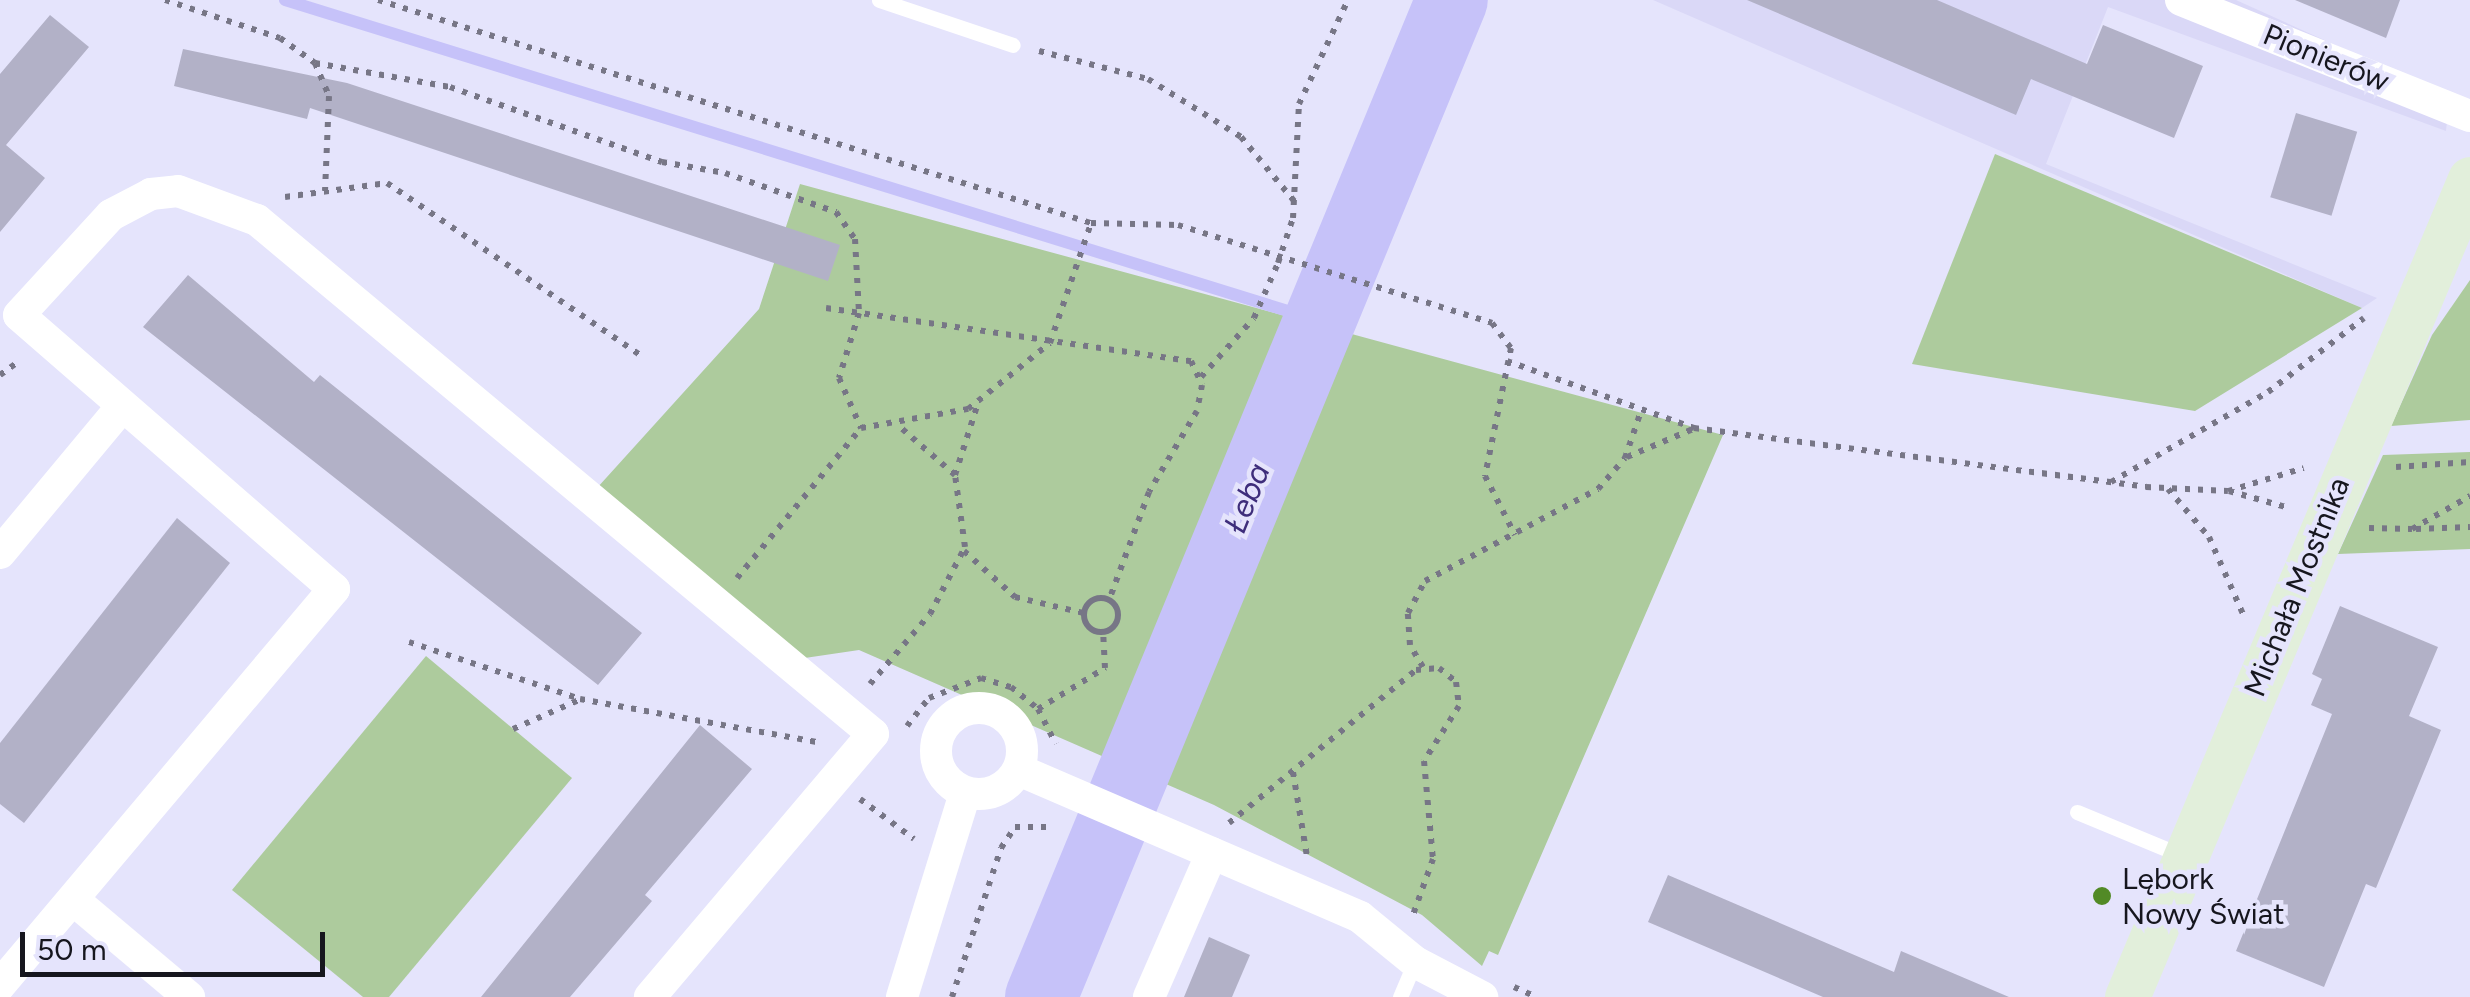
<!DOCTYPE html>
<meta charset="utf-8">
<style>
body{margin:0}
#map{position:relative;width:2470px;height:997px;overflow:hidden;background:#e5e4fc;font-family:Figtree,sans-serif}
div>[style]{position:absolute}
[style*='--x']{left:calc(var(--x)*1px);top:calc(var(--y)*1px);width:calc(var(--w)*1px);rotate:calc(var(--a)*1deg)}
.built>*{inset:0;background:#dad8f7}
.green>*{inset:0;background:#adcb9d}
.stream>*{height:12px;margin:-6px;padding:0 6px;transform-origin:6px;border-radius:6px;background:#c6c2f9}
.river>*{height:72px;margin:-36px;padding:0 36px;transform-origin:36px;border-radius:36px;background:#c6c2f9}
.building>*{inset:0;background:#b2b1c7;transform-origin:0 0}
.path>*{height:6px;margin-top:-3px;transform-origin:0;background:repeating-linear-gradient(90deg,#777686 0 5px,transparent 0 13px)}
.path>.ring{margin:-3px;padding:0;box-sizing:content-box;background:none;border:6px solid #777686;border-radius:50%}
.lane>*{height:15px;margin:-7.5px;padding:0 7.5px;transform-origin:7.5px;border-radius:7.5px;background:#fff}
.street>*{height:32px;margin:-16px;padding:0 16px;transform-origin:16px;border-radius:16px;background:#fff}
.street>.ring{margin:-16px;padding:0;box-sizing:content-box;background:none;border:32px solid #fff;border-radius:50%}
.secondary>*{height:45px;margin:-22.5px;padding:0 22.5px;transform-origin:22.5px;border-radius:22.5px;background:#e2efdb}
.dots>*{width:28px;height:28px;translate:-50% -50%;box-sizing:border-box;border:5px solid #e5e4fc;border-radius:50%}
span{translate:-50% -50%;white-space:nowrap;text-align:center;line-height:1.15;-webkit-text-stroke:9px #e5e4fc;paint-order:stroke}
.street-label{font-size:30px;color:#16161e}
.poi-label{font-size:30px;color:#16161e}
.left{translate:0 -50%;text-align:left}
.water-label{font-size:32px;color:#3e2e7b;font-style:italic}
.scale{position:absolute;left:20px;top:932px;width:305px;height:45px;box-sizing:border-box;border:5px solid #16161e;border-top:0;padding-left:12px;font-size:30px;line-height:35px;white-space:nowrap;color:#16161e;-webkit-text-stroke:8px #e5e4fc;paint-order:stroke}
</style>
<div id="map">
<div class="built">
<div style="clip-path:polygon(1653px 0,2236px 0,2470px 106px,2448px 112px,2446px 131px,2108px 7px,2046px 164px,2377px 298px,2362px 308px)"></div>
</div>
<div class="green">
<div style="clip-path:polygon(1995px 154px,2362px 308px,2195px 411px,1912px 364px)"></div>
<div style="clip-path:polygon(800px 184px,1723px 435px,1498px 955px,1489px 951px,1482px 966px,1422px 915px,1214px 805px,859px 650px,798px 659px,597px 488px,759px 309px)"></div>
<div style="clip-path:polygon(2470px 280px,2470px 420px,2391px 426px,2432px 335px)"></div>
<div style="clip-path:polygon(2470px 452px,2470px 549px,2338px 554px,2383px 455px)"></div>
<div style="clip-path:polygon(426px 656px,572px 778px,389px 997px,363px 997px,232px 890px)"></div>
</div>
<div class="stream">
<div style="--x:285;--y:0;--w:1084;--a:17.23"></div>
</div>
<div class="river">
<div style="--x:1041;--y:997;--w:1078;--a:-67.6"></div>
</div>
<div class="building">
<div style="clip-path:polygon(1747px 0,1937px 0,2087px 64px,2103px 25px,2203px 66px,2174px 138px,2031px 79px,2016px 115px)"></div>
<div style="clip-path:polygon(2295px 0,2400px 0,2386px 38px)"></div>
<div style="clip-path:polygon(50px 15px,89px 47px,6px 145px,45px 178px,0 232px,0 74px)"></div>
<div style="clip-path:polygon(183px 49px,347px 83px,840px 245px,828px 281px,310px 108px,307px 119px,174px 86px)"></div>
<div style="left:2296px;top:113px;width:64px;height:88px;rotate:17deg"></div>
<div style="clip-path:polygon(188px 275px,314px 382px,320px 375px,642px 633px,598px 685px,143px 327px)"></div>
<div style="clip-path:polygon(177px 518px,230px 563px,24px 823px,0 804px,0 743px)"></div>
<div style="clip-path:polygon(2340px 606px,2438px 647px,2409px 716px,2441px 730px,2376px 888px,2366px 884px,2324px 987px,2236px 951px,2332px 714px,2311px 705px,2322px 679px,2312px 674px)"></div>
<div style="clip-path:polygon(700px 725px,752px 769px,645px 895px,652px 901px,570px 997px,481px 997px)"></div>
<div style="clip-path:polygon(1668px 875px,1894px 972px,1901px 951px,2009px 997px,1823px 997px,1648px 922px)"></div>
<div style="clip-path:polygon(1209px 937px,1250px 955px,1232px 997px,1184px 997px)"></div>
</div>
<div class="path">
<div style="--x:165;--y:0;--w:121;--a:18.3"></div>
<div style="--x:280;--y:38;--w:43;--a:35.5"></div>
<div style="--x:315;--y:63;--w:36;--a:67"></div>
<div style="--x:329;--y:96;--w:95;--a:92.4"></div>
<div style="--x:378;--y:0;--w:747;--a:17.37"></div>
<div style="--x:1091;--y:223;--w:87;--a:1.3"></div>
<div style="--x:1178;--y:225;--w:329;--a:17.3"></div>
<div style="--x:1492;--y:323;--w:31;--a:53"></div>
<div style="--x:1511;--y:348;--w:131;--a:101.5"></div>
<div style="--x:1485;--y:476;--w:66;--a:63"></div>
<div style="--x:1039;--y:51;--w:113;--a:14.4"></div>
<div style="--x:1148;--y:79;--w:110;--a:31.9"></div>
<div style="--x:1241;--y:137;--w:85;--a:50.3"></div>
<div style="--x:315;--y:63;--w:137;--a:10.1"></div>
<div style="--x:450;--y:87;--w:225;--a:19.5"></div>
<div style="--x:662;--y:162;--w:64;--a:9.9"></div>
<div style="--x:725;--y:173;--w:118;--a:19.4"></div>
<div style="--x:836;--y:212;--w:33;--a:55"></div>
<div style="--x:855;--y:239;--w:74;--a:86.9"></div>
<div style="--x:859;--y:313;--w:68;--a:107.1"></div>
<div style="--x:839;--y:378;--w:55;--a:66.3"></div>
<div style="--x:285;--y:197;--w:103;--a:-7.8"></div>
<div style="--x:387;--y:183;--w:310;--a:34.2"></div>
<div style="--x:826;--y:308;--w:369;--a:8.3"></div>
<div style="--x:1191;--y:361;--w:26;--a:65"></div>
<div style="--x:1202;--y:385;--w:26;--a:101"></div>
<div style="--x:1197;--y:411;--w:94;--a:120.7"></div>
<div style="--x:1149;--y:492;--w:115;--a:110.3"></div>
<div style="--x:1507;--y:361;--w:199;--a:19.7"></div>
<div style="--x:1694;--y:428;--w:456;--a:7.4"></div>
<div style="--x:2146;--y:487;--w:82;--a:2.8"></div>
<div style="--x:2228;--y:491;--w:79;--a:-16.8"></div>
<div style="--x:0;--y:375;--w:24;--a:-36"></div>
<div style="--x:1201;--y:377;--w:79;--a:-48.1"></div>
<div style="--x:1254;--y:318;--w:60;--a:-66.4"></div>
<div style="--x:1278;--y:263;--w:47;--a:-71.6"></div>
<div style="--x:1293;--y:218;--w:114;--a:-87"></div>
<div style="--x:1299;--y:104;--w:115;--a:-64.8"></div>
<div style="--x:1627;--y:457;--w:72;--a:-23"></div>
<div style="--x:2396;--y:467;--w:74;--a:-3.9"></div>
<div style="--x:955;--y:475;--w:76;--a:-72.3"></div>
<div style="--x:2111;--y:482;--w:181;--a:-29.8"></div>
<div style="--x:2268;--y:392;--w:121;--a:-37.6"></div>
<div style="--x:2168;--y:489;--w:63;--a:49.5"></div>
<div style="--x:2209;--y:537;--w:84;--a:66.2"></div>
<div style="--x:2229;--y:491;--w:62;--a:15.8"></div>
<div style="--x:2369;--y:528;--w:43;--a:1.3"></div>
<div style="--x:2412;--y:529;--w:67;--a:-29.6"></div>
<div style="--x:2416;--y:529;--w:54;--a:-2.1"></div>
<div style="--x:964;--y:551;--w:69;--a:42"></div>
<div style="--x:1015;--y:597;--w:71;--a:13.1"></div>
<div style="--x:737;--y:578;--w:195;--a:-50.4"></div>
<div style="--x:861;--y:428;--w:109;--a:-10.1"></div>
<div style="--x:968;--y:409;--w:105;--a:-38.8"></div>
<div style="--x:1050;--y:343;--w:127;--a:-71.1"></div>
<div class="ring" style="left:1084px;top:598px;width:28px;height:28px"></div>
<div style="--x:409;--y:642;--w:180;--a:18.4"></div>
<div style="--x:580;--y:699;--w:246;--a:10.3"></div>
<div style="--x:1423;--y:667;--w:26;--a:-121"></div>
<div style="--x:1410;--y:645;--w:32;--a:-94"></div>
<div style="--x:1408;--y:613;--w:36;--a:-62"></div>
<div style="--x:1425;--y:581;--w:196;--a:-28"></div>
<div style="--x:1598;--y:489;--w:41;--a:-48.9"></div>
<div style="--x:1625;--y:458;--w:50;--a:-71.2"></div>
<div style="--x:870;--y:684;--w:92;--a:-49.4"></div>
<div style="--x:930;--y:614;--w:76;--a:-62.4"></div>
<div style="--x:965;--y:547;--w:73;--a:-97.9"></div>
<div style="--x:955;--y:475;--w:73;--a:-138.9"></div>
<div style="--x:1038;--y:709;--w:79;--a:-31.5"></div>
<div style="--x:1105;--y:668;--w:36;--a:-93"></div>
<div style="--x:907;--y:726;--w:36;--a:-52"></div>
<div style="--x:929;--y:698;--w:56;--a:-21"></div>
<div style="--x:981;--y:678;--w:31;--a:17"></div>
<div style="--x:1011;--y:687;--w:35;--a:39"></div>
<div style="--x:1038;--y:709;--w:39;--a:63"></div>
<div style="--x:513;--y:729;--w:72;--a:-23.7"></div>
<div style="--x:1293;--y:772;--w:86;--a:80.6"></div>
<div style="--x:860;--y:799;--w:67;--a:36.5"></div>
<div style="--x:1229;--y:823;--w:242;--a:-39.3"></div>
<div style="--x:1416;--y:670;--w:23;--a:-5"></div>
<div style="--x:1439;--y:668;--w:22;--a:39"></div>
<div style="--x:1456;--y:682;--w:24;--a:83"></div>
<div style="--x:1459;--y:706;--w:65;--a:122.5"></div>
<div style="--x:1424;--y:761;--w:98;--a:84.8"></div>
<div style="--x:1433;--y:859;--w:59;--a:109.7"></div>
<div style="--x:1514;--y:987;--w:24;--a:24"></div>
<div style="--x:952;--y:997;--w:157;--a:-71.8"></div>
<div style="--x:1001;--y:848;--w:25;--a:-56"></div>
<div style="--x:1015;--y:827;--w:36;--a:0"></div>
</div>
<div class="lane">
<div style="--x:879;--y:0;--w:141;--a:18.6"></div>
<div style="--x:2077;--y:812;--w:115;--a:22.5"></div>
<div style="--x:1400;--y:997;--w:38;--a:-67"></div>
</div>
<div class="street">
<div style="--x:2181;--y:0;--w:311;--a:21.9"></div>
<div style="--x:0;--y:553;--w:187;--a:-50.2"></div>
<div class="ring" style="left:936px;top:708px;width:54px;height:54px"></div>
<div style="--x:1019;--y:770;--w:371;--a:23.3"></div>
<div style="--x:1360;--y:917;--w:71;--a:39.3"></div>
<div style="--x:1415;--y:962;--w:76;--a:27.6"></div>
<div style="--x:76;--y:902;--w:148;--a:40.1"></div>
<div style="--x:0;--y:985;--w:518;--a:-49.85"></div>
<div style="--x:334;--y:589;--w:417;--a:-139"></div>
<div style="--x:19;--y:315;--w:136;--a:-47.4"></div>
<div style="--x:111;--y:215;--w:45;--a:-27.7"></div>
<div style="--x:151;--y:194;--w:27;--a:-6"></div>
<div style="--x:178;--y:191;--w:84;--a:20.2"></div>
<div style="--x:257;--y:220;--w:802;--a:39.84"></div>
<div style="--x:873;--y:734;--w:345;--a:130.3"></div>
<div style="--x:902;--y:997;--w:214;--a:-72.8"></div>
<div style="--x:1149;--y:997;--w:157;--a:-66.4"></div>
</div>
<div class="secondary">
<div style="--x:2127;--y:997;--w:887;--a:-67.25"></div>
</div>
<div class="dots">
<div style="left:2102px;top:896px;background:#528a26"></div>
</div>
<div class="street-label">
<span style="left:2326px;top:58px;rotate:22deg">Pionierów</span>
<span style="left:2297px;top:587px;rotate:-68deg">Michała Mostnika</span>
</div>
<div class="poi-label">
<span class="left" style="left:2122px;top:896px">Lębork<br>Nowy Świat</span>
</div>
<div class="water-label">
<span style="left:1247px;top:498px;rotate:-68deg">Łeba</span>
</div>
<div class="scale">50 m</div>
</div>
